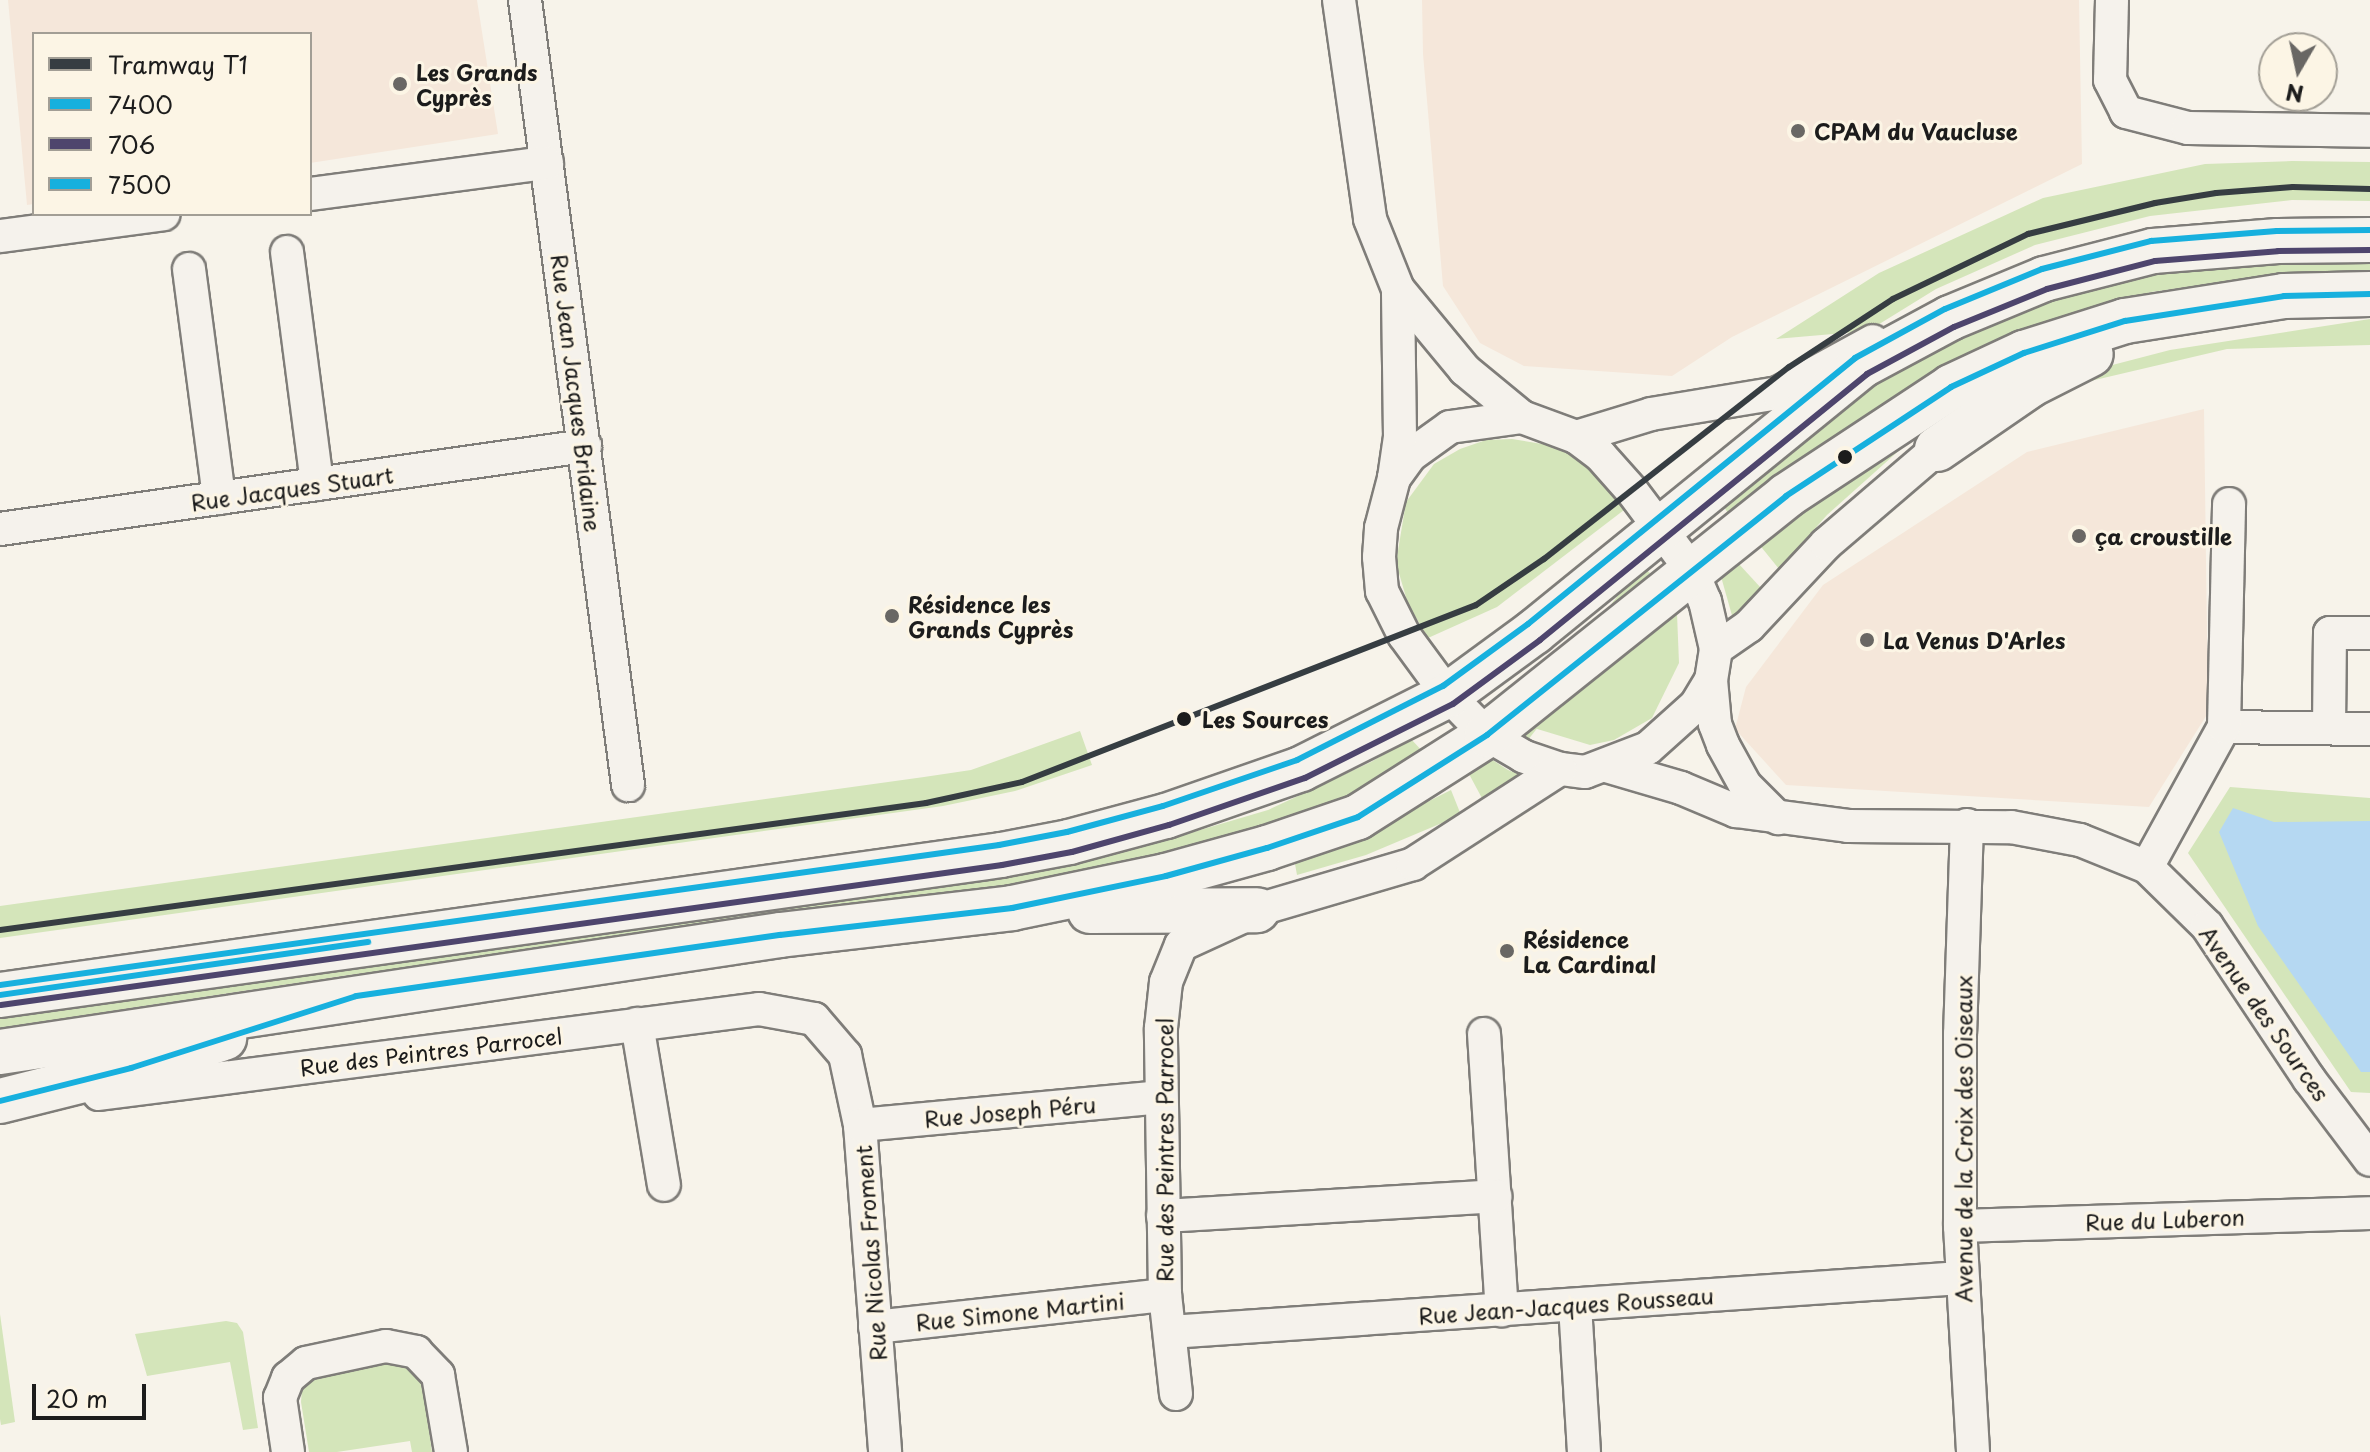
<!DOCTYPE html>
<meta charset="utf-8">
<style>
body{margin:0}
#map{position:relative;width:2370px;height:1452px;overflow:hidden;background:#f7f3ea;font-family:"Playpen Sans",sans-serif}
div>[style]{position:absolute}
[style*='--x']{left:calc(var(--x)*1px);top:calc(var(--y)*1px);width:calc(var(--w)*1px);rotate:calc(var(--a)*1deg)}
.built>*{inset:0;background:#f5e7da}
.green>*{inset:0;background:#d4e5ba;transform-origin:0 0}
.water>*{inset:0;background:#b5d8f2}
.roads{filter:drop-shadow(2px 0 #7f7d79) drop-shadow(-2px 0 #7f7d79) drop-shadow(0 2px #7f7d79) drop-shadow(0 -2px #7f7d79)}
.minor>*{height:32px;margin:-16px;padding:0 16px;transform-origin:16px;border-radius:16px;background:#f5f2ec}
.primary>*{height:44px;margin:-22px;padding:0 22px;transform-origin:22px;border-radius:22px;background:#f5f2ec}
.bus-1>*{height:6px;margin:-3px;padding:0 3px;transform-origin:3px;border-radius:3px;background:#17b0de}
.bus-2>*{height:6px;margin:-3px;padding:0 3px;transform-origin:3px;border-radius:3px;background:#4e456d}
.bus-3>*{height:6px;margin:-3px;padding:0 3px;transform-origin:3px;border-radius:3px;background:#17b0de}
.tram-1>*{height:6px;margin:-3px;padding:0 3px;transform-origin:3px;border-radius:3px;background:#363d42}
.dots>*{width:22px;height:22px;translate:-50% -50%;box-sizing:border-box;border:4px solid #fcf5e5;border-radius:50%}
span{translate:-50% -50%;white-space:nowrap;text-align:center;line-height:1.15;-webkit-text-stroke:6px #fcf5e5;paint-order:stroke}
.poi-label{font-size:22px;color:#1c1c1c;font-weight:700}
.left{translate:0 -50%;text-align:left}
.street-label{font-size:22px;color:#1c1c1c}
.stop-label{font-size:22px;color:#1c1c1c;font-weight:700}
.legend{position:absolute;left:32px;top:32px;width:280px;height:184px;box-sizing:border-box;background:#fcf5e5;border:2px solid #a29e95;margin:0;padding:10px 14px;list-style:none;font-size:24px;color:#1c1c1c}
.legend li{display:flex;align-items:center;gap:16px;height:40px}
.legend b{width:40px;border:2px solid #a29e95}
.north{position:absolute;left:2258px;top:32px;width:80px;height:80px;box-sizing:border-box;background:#fcf5e5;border:2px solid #a29e95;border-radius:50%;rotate:189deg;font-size:22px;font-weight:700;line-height:32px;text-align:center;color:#1c1c1c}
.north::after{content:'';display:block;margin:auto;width:28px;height:36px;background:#696764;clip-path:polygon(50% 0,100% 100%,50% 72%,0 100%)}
.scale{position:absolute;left:32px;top:1384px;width:114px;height:36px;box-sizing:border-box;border:4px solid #1c1c1c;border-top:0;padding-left:10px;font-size:24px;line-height:28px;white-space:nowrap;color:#1c1c1c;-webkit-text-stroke:6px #fcf5e5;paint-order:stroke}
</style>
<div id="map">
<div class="built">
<div style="clip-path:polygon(8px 0,477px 0,498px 134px,310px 163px,310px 34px,34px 34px,34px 204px,27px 205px)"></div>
<div style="clip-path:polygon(1422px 0,2079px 0,2082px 164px,1732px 337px,1672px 376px,1524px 366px,1480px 343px,1443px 286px,1423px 54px)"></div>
<div style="clip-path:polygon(2204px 409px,2208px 713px,2149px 807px,1786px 785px,1735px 729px,1746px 687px,1823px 585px,2027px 452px)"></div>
</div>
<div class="green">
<div style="clip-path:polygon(2292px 161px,2370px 162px,2370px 201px,2292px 200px,2150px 216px,2035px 245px,1936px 289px,1868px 331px,1776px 339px,1879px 273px,2043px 198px,2205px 164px)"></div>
<div style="clip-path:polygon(2304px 257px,2370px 258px,2370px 276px,2237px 280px,2151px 292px,2020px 332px,1919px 381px,1843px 430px,1729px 515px,1720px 500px,1792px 442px,1882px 379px,1985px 325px,2093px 286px,2181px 269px)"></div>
<div style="clip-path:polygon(2370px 319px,2370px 345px,2227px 349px,2065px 387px,2097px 369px,2170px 350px)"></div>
<div style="clip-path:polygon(1932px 421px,1827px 515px,1779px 569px,1758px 543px)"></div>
<div style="clip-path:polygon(1512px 439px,1560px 447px,1582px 460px,1624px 510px,1497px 607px,1428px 638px,1408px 604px,1396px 563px,1406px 502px,1434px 464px,1460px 449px,1486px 440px)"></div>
<div style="clip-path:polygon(1738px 563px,1761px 588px,1733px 619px,1720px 573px)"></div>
<div style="left:1641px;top:566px;width:18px;height:206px;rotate:38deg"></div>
<div style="clip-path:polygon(1677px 614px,1679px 663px,1652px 718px,1614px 740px,1590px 745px,1534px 728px)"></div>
<div style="clip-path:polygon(1080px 731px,1092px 765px,1015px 791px,943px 806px,0 938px,0 906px,924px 777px,971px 770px)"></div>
<div style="clip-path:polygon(1411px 739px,1424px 753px,1328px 808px,1120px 870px,586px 946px,349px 975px,0 1028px,0 1014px,1156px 843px,1268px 810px,1371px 762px)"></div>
<div style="clip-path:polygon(1491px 759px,1508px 770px,1531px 779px,1484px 802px,1469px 774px)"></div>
<div style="clip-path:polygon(2230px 787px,2370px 798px,2370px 1093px,2351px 1092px,2188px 853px)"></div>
<div style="clip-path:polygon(1451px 790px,1461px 815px,1366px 855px,1297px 875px,1295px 864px,1340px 846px)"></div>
<div style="clip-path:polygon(0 1314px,15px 1422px,1px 1425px,0 1419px)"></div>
<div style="clip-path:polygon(226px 1321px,237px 1323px,243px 1332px,258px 1428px,243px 1430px,230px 1362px,147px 1376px,135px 1334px)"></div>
<div style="clip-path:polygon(391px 1360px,407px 1362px,422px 1377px,432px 1452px,412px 1452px,410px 1441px,337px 1452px,309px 1452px,301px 1402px,302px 1388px,311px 1379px,319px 1372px)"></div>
</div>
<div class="water">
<div style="clip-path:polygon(2233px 808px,2274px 822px,2370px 821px,2370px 1072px,2361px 1072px,2258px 926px,2219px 832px)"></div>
</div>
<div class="roads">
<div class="minor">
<div style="--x:525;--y:0;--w:792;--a:82.52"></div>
<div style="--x:1339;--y:0;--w:221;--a:81.9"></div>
<div style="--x:1370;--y:219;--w:75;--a:68.2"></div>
<div style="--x:1398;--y:289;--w:105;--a:50.4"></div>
<div style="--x:1465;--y:370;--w:74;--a:39.5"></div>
<div style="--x:2112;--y:0;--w:80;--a:91.4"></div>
<div style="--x:2110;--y:80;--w:36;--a:63"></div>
<div style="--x:2126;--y:112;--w:64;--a:14.5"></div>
<div style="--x:2188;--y:128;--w:182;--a:0.9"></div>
<div style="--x:310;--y:194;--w:239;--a:-7.5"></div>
<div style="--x:0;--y:236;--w:165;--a:-7.6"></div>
<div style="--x:287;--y:252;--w:234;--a:82.6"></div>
<div style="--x:189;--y:269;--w:231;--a:82.5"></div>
<div style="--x:1576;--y:437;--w:78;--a:-17"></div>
<div style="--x:1651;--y:414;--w:129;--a:-9.4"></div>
<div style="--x:1778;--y:393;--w:108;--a:-28.7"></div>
<div style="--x:1394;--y:478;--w:29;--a:-54"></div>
<div style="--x:1411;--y:455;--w:48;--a:-35.7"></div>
<div style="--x:1450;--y:427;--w:73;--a:-7.9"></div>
<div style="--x:1522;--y:417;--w:58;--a:20.3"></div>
<div style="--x:1576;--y:437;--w:30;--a:37"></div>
<div style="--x:1600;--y:455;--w:48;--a:48.4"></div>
<div style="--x:1632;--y:491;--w:100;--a:53.1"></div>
<div style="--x:1692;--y:571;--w:33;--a:67"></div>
<div style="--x:1705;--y:601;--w:49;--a:77.1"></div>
<div style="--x:1716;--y:649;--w:31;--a:99"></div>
<div style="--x:1711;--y:680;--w:29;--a:121"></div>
<div style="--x:1696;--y:705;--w:64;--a:138.1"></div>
<div style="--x:1648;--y:748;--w:67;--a:159.1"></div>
<div style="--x:1585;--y:772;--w:25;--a:-173"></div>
<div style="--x:1560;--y:769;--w:39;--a:-161"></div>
<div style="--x:1523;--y:756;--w:42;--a:-149.7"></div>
<div style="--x:1487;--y:735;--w:56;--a:-134.3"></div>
<div style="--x:1448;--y:695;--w:74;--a:-126.3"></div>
<div style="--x:1404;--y:635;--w:49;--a:-116.6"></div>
<div style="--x:1382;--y:591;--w:34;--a:-95"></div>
<div style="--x:1379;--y:557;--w:29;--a:-86"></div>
<div style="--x:1381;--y:528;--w:52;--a:-75.4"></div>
<div style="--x:1394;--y:478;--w:41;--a:-81.7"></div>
<div style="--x:1400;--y:437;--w:148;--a:-90.8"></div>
<div style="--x:0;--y:529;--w:591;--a:-8.08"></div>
<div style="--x:1716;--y:649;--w:40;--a:-34.9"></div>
<div style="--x:1749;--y:626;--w:112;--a:-46.8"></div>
<div style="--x:1826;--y:544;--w:146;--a:-40.6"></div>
<div style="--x:1711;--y:680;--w:44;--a:84.8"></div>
<div style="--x:1715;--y:724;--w:22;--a:69"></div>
<div style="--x:1723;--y:745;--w:46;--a:61.2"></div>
<div style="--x:1745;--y:785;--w:47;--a:45"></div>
<div style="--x:2224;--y:727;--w:146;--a:0.8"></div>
<div style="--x:2329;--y:728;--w:95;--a:-89.4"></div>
<div style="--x:2330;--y:633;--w:40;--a:0"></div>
<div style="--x:1606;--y:766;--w:78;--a:16.3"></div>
<div style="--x:1681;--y:788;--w:60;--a:22.7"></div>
<div style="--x:1736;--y:811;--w:113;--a:7.6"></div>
<div style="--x:1848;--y:826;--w:163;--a:0.4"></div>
<div style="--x:2011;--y:827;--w:70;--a:10.7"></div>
<div style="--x:2080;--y:840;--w:72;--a:21.9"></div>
<div style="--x:2147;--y:867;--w:84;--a:44.5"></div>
<div style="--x:2207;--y:926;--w:184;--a:56.3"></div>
<div style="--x:2309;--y:1079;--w:101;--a:53"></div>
<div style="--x:1967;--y:825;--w:209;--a:91.9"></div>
<div style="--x:1960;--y:1034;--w:192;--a:90"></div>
<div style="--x:1960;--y:1226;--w:226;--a:86.7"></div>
<div style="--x:2147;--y:867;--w:160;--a:-61.2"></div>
<div style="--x:2224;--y:727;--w:223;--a:-88.7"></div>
<div style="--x:637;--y:1024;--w:163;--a:80.5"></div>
<div style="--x:1484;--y:1034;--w:277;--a:86.3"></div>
<div style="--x:99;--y:1094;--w:665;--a:-7.34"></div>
<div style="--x:759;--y:1009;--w:56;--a:10.3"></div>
<div style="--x:814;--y:1019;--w:48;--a:49.3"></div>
<div style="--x:845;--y:1055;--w:72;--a:77.9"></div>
<div style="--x:860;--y:1125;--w:328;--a:85.6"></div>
<div style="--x:860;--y:1125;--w:301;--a:-5.3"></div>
<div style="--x:1163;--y:1216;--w:333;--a:-3.4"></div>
<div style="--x:1960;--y:1226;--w:410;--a:-1.8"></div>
<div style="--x:1575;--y:1305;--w:147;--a:86.5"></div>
<div style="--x:875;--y:1327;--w:292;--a:-6.3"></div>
<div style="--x:1170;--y:1332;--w:793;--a:-3.91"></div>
<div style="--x:1176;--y:1394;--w:100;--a:-96.3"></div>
<div style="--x:1165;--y:1295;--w:267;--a:-90.9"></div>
<div style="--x:1161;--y:1028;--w:46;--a:-83.8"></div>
<div style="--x:1166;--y:982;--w:40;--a:-68"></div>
<div style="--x:1181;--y:945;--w:84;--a:-24.7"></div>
<div style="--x:1257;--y:910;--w:163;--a:-16.4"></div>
<div style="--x:1413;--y:864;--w:175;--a:-32.9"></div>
<div style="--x:288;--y:1452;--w:55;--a:-98.4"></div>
<div style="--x:280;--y:1398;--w:22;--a:-68"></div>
<div style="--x:288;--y:1378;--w:23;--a:-40"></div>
<div style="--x:306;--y:1363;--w:82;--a:-12"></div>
<div style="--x:386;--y:1346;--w:31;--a:11"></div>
<div style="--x:416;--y:1352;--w:32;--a:46"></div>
<div style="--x:438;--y:1375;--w:78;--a:80.4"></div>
</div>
<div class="primary">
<div style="--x:1937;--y:449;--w:113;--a:-34.5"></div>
<div style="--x:2030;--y:385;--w:68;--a:-26.9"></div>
<div style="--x:1090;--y:911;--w:167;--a:-0.3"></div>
<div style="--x:0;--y:995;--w:1011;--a:-7.96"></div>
<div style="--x:1001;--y:855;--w:69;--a:-10.8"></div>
<div style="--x:1069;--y:842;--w:100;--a:-15"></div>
<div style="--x:1166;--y:816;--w:143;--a:-19.2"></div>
<div style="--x:1301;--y:769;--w:165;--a:-26.7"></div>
<div style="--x:1448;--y:695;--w:107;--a:-36.2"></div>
<div style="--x:1534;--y:632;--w:422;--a:-39.1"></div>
<div style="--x:1861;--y:366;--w:101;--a:-28.3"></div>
<div style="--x:1950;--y:318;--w:102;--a:-22.5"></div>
<div style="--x:2044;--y:279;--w:113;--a:-14.4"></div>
<div style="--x:2153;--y:251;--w:125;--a:-4.6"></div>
<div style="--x:2278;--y:241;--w:92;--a:-0.6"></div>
<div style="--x:0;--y:1052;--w:789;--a:-8.53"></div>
<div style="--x:780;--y:935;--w:234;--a:-6.6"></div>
<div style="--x:1012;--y:908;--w:157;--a:-11.7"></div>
<div style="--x:1166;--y:876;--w:105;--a:-15.5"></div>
<div style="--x:1267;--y:848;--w:96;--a:-18.8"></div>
<div style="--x:1358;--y:817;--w:153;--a:-32.4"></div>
<div style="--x:1487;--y:735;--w:383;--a:-38.6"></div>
<div style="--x:1786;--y:496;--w:198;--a:-33.4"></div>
<div style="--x:1951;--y:387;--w:81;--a:-25"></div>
<div style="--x:2024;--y:353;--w:106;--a:-17.6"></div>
<div style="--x:2125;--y:321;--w:161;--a:-8.9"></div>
<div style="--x:2284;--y:296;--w:86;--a:-1.3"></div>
<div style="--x:0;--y:1101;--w:135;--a:-14.1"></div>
<div style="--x:131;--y:1068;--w:98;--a:-17.9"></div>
</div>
</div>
<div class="bus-1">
<div style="--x:0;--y:995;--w:372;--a:-8.2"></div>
<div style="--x:0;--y:1101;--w:135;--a:-14.1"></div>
<div style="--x:131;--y:1068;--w:236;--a:-17.7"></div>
<div style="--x:356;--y:996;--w:428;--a:-8.2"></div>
<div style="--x:780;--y:935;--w:234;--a:-6.6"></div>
<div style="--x:1012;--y:908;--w:157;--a:-11.7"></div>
<div style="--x:1166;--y:876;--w:105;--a:-15.5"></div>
<div style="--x:1267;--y:848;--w:96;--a:-18.8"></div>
<div style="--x:1358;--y:817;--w:153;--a:-32.4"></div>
<div style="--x:1487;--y:735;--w:383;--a:-38.6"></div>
<div style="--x:1786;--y:496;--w:198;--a:-33.4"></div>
<div style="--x:1951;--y:387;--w:81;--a:-25"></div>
<div style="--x:2024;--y:353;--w:106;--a:-17.6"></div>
<div style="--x:2125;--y:321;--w:161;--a:-8.9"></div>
<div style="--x:2284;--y:296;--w:86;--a:-1.3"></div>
</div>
<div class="bus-2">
<div style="--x:1;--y:1005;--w:1011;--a:-7.96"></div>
<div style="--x:1002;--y:865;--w:71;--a:-10.5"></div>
<div style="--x:1072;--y:852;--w:101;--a:-15.6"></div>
<div style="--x:1169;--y:825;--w:144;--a:-19.1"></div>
<div style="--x:1305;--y:778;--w:165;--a:-26.6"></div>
<div style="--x:1453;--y:704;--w:108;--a:-36.3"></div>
<div style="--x:1540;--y:640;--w:422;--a:-39.1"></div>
<div style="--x:1867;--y:374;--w:99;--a:-28.4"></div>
<div style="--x:1954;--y:327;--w:100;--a:-22.2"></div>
<div style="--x:2047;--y:289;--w:112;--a:-14.5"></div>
<div style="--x:2155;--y:261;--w:123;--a:-4.6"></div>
<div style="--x:2278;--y:251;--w:92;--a:-0.6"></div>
</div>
<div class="bus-3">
<div style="--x:0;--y:985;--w:1009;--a:-7.98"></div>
<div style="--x:999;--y:845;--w:69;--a:-10.8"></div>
<div style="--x:1067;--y:832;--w:99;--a:-15.2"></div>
<div style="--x:1163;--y:806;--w:142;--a:-18.9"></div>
<div style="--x:1297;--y:760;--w:164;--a:-26.9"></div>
<div style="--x:1443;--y:686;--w:105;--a:-36.1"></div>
<div style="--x:1528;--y:624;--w:422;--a:-39.1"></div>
<div style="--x:1855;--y:358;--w:102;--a:-28.6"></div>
<div style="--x:1945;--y:309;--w:105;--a:-22.4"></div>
<div style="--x:2042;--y:269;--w:113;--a:-14.4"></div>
<div style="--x:2151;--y:241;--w:126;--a:-4.5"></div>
<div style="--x:2277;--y:231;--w:93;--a:-0.6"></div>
</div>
<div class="tram-1">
<div style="--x:0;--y:930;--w:935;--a:-7.81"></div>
<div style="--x:926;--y:803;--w:98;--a:-12.3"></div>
<div style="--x:1022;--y:782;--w:487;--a:-21.3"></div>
<div style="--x:1476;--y:605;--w:82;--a:-34.1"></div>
<div style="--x:1544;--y:559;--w:311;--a:-38.1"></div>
<div style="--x:1789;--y:367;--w:124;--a:-33.2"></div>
<div style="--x:1893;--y:299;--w:150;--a:-25.7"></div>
<div style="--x:2028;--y:234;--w:131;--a:-13.7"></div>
<div style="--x:2155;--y:203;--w:62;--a:-9.3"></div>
<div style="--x:2216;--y:193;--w:77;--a:-4.5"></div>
<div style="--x:2293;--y:187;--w:77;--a:1.5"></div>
</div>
<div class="dots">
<div style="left:400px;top:84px;background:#696764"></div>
<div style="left:1798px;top:131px;background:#696764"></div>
<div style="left:1845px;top:457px;background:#1c1c1c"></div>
<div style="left:2079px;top:536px;background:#696764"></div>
<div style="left:892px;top:616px;background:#696764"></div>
<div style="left:1867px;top:640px;background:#696764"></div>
<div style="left:1184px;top:719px;background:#1c1c1c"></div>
<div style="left:1507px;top:951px;background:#696764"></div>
</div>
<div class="poi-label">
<span class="left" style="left:416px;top:84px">Les Grands<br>Cyprès</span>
<span class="left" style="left:1814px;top:131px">CPAM du Vaucluse</span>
<span class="left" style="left:2095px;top:536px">ça croustille</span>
<span class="left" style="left:908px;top:616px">Résidence les<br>Grands Cyprès</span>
<span class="left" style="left:1883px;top:640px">La Venus D'Arles</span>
<span class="left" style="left:1523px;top:951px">Résidence<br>La Cardinal</span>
</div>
<div class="street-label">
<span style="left:577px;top:393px;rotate:83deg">Rue Jean Jacques Bridaine</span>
<span style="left:292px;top:488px;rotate:-8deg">Rue Jacques Stuart</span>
<span style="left:2265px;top:1013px;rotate:55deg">Avenue des Sources</span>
<span style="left:431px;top:1051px;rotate:-7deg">Rue des Peintres Parrocel</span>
<span style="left:1010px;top:1111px;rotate:-5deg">Rue Joseph Péru</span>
<span style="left:1963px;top:1139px;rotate:-90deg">Avenue de la Croix des Oiseaux</span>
<span style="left:1164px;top:1150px;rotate:-90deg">Rue des Peintres Parrocel</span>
<span style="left:2165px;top:1219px;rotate:-2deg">Rue du Luberon</span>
<span style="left:870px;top:1253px;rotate:-94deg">Rue Nicolas Froment</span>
<span style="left:1566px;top:1305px;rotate:-4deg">Rue Jean-Jacques Rousseau</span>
<span style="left:1020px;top:1311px;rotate:-6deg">Rue Simone Martini</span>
</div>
<div class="stop-label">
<span class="left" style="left:1202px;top:719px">Les Sources</span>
</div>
<ul class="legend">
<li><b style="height:10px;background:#363d42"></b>Tramway T1</li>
<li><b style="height:10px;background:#17b0de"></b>7400</li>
<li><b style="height:10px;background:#4e456d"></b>706</li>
<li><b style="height:10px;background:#17b0de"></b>7500</li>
</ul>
<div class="north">N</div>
<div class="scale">20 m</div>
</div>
